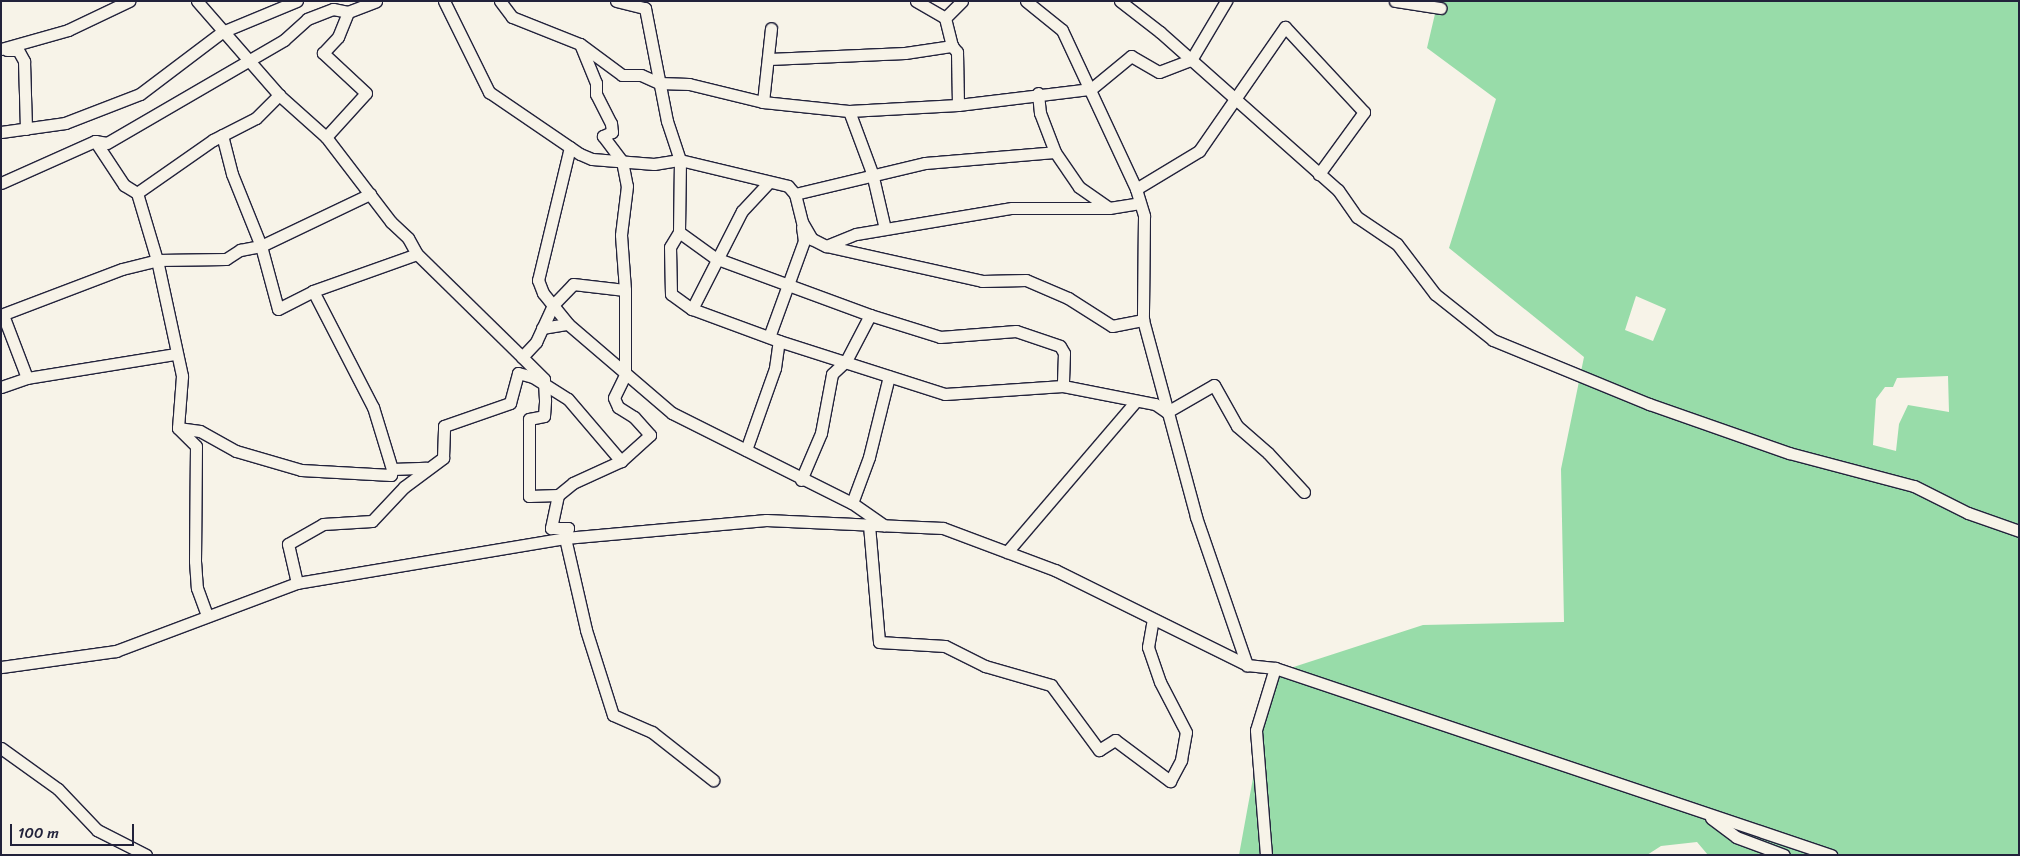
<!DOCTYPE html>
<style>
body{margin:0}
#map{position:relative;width:2020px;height:856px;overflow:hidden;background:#f7f3e8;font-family:Sriracha,sans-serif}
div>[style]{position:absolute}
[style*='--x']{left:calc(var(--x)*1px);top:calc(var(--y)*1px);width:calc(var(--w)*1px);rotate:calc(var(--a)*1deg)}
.green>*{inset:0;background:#98dca9}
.roads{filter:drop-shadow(1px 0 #22223b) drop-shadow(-1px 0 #22223b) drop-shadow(0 1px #22223b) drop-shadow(0 -1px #22223b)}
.minor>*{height:11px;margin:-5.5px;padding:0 5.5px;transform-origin:5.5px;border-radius:5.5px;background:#f7f3e8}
span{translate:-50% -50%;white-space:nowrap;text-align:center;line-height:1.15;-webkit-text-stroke:4px #f7f3e8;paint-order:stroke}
.frame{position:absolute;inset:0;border:2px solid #22223b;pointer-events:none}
.scale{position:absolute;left:10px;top:824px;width:124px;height:22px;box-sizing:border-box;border:2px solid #22223b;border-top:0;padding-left:6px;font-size:15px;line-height:18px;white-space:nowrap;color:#22223b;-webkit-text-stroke:4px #f7f3e8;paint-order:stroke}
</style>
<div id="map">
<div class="green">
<div style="clip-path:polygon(evenodd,1438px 1px,2019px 1px,2019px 855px,1708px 855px,1697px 842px,1661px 846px,1647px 855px,1239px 855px,1272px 674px,1423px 625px,1564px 622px,1561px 469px,1584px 357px,1449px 248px,1496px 99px,1427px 48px,1438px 1px,1636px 296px,1666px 309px,1653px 341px,1625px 330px,1636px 296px,1438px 1px,1948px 376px,1949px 412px,1908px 405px,1899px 424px,1896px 451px,1873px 445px,1876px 399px,1885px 387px,1893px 387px,1897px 378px,1948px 376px)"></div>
</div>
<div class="roads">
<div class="minor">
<div style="--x:197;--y:1;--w:125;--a:48.9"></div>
<div style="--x:279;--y:95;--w:63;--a:41.8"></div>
<div style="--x:326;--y:137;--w:107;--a:52.6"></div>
<div style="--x:391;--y:222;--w:23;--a:43"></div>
<div style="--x:408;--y:238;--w:18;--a:61"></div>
<div style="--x:417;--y:254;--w:147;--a:44.4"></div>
<div style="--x:444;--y:1;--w:102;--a:63.7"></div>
<div style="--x:489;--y:92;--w:110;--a:34.3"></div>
<div style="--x:580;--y:154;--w:13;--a:23"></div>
<div style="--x:592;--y:159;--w:62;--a:4.6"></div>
<div style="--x:654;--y:164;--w:26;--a:-9"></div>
<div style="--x:680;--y:160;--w:111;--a:13.5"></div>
<div style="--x:788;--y:186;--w:11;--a:49"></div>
<div style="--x:795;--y:194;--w:134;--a:-13.4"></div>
<div style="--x:925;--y:163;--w:130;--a:-4.8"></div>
<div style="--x:1055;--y:152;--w:42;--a:-111"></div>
<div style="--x:1040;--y:113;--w:20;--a:-96"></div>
<div style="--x:500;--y:1;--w:20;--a:53"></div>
<div style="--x:512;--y:17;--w:73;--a:21.7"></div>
<div style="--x:580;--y:44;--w:52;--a:36.4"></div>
<div style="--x:622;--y:75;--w:19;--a:0"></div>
<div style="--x:641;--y:75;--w:20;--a:24"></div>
<div style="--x:659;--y:83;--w:30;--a:2"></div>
<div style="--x:689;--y:84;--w:76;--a:13.7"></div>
<div style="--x:763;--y:102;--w:86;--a:6"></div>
<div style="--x:849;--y:111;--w:109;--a:-3.2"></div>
<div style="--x:958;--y:105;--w:134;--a:-6.9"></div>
<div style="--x:1091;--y:89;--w:52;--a:-39.5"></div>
<div style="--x:1131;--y:56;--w:32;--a:30"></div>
<div style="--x:1159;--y:72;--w:34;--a:-21"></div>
<div style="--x:1191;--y:60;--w:69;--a:-59.3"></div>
<div style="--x:616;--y:1;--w:30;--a:14"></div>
<div style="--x:645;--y:8;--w:115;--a:79"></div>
<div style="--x:667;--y:121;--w:41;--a:71.6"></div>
<div style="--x:680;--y:160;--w:72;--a:90.8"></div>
<div style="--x:679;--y:232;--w:17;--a:121"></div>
<div style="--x:670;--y:247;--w:47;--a:88.8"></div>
<div style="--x:671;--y:294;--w:26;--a:36"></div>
<div style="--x:916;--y:1;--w:34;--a:30"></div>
<div style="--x:945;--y:18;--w:29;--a:76"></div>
<div style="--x:1026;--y:1;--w:46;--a:38.9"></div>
<div style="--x:1062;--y:30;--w:175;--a:65"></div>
<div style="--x:1136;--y:189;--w:28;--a:73"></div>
<div style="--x:1144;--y:216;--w:104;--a:90.6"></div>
<div style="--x:1120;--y:1;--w:51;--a:37.8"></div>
<div style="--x:1160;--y:32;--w:238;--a:41.6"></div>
<div style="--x:1338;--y:190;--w:33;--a:55"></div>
<div style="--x:1357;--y:217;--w:48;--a:34"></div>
<div style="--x:1397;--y:244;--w:63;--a:52.8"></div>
<div style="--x:1435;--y:294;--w:74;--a:38.4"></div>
<div style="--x:1493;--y:340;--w:169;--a:22.3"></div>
<div style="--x:1649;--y:404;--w:148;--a:19.3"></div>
<div style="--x:1789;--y:453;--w:129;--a:14.8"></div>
<div style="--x:1914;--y:486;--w:60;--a:26.6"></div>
<div style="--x:1968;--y:513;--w:54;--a:19.4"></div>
<div style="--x:1395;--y:1;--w:46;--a:8.8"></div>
<div style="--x:945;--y:18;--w:24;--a:-45"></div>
<div style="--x:580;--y:44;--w:42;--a:67.7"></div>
<div style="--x:596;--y:83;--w:11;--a:90"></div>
<div style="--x:596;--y:94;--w:33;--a:63"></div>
<div style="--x:611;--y:123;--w:9;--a:84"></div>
<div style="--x:612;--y:132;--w:10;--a:156"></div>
<div style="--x:603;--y:136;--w:31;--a:53"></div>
<div style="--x:622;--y:161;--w:25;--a:79"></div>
<div style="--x:627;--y:186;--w:49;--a:97"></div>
<div style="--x:621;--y:235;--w:55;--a:85.8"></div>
<div style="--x:625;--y:290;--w:85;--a:90"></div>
<div style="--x:625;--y:375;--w:25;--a:116"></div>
<div style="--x:614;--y:398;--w:10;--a:66"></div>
<div style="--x:618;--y:407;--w:19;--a:32"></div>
<div style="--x:634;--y:417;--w:24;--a:48"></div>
<div style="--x:650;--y:435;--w:39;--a:138"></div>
<div style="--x:621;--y:461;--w:53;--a:155.4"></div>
<div style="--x:573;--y:483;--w:19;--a:141"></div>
<div style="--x:558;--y:495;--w:29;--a:178"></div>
<div style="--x:529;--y:496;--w:77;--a:-90"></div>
<div style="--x:529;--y:419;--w:15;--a:-11"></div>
<div style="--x:544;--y:416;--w:16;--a:-86"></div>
<div style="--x:545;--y:400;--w:21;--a:-93"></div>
<div style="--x:544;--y:379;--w:31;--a:-135"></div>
<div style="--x:522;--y:357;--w:21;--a:-47"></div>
<div style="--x:536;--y:342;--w:41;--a:-65.3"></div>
<div style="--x:553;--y:305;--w:29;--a:-46"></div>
<div style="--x:573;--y:284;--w:52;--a:6.6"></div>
<div style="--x:1;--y:49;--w:70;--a:-15.8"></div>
<div style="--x:68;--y:30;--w:68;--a:-25.4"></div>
<div style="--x:7;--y:50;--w:11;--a:0"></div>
<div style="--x:18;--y:50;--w:13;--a:61"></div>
<div style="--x:24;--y:61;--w:68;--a:88.3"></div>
<div style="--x:769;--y:59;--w:136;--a:-2.5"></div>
<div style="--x:905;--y:53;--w:48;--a:-8.5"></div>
<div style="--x:952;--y:46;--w:8;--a:50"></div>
<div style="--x:957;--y:52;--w:53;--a:88.9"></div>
<div style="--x:763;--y:102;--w:74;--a:-83.8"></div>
<div style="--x:849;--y:111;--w:66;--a:69.6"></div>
<div style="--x:872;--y:173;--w:57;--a:76.9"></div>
<div style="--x:1;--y:132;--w:65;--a:-8"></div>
<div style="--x:65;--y:123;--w:80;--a:-21.1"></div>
<div style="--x:140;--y:94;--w:103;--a:-37.1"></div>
<div style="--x:222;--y:32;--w:81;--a:-22.5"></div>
<div style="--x:222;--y:135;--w:40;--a:75.6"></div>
<div style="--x:232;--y:174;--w:78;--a:68.1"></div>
<div style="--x:261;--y:246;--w:121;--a:-25.5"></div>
<div style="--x:326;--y:137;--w:59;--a:-47.7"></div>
<div style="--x:366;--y:93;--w:59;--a:-137.1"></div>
<div style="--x:323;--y:53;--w:22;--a:-47"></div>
<div style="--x:338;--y:37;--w:27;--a:-68"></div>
<div style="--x:348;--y:12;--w:30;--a:-21"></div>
<div style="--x:95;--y:141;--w:53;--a:56.6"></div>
<div style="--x:124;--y:185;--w:15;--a:32"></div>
<div style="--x:137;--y:193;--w:70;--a:73.4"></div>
<div style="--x:157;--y:260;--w:119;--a:77.8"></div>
<div style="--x:182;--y:376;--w:52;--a:94.4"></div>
<div style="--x:178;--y:428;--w:25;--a:45"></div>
<div style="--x:196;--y:446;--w:115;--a:90.5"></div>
<div style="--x:195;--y:561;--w:27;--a:86"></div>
<div style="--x:197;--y:588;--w:30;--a:70"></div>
<div style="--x:570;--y:147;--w:137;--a:103.5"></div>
<div style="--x:538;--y:280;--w:14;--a:69"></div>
<div style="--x:543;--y:293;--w:40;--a:51"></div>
<div style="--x:568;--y:324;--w:137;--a:40.6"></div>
<div style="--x:672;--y:413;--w:201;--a:26.6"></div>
<div style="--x:852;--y:503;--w:39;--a:35"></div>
<div style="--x:1055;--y:152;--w:42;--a:55.6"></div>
<div style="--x:1079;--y:187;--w:35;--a:35"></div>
<div style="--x:1;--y:183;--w:103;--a:-24.1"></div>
<div style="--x:95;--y:141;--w:12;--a:9"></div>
<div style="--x:107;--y:143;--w:205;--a:-30.2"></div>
<div style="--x:284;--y:40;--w:31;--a:-42"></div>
<div style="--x:307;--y:19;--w:28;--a:-21"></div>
<div style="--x:333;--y:9;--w:15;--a:11"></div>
<div style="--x:1136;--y:189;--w:74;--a:-31.1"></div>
<div style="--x:1199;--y:151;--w:151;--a:-55.3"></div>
<div style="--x:1285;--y:27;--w:116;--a:47.1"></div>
<div style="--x:1364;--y:112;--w:77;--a:126"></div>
<div style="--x:137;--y:193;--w:93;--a:-34.9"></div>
<div style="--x:213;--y:140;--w:48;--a:-27.1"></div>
<div style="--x:256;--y:118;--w:33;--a:-45"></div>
<div style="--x:795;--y:194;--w:29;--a:76"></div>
<div style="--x:802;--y:222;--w:20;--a:60"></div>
<div style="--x:812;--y:239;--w:16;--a:27"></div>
<div style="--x:826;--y:246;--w:32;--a:-22"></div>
<div style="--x:856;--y:234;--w:158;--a:-9.5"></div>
<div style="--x:1012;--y:208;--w:97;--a:0"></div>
<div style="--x:1109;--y:208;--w:31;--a:-9"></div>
<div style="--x:679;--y:232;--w:44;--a:35.8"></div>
<div style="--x:715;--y:258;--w:165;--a:20.2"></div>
<div style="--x:826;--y:246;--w:160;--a:12.6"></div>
<div style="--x:982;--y:281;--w:44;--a:-1.3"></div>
<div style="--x:1026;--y:280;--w:46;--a:23.2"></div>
<div style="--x:1068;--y:298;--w:52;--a:32.5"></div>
<div style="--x:1112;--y:326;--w:32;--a:-11"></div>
<div style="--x:1143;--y:320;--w:204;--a:74.9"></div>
<div style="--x:1196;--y:517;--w:157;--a:71"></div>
<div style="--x:313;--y:291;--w:110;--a:-19.6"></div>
<div style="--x:1;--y:315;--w:129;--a:-20.8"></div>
<div style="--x:122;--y:269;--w:36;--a:-14"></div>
<div style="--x:157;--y:260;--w:69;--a:-0.8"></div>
<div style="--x:226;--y:259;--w:17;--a:-33"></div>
<div style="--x:240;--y:250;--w:21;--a:-11"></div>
<div style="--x:261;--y:246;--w:65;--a:74.9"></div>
<div style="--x:278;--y:309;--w:39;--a:-27"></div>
<div style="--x:313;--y:291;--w:131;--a:62.7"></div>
<div style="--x:373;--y:407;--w:65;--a:73"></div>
<div style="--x:392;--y:469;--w:34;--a:-2"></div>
<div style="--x:3;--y:315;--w:67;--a:69.1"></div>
<div style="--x:542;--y:328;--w:26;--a:-9"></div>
<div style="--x:769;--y:337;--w:102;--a:-70"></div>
<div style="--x:804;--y:241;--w:14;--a:-98"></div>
<div style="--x:779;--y:341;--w:174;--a:17.7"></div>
<div style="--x:945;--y:394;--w:118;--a:-3.9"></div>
<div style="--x:1063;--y:386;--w:94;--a:11.1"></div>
<div style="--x:1155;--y:404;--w:14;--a:34"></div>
<div style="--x:1167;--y:412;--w:54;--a:-29.9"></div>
<div style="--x:1214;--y:385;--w:47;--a:60.7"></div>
<div style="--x:1237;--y:426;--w:41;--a:41.1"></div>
<div style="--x:1268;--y:453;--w:53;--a:47.3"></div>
<div style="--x:1;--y:387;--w:28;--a:-19"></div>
<div style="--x:27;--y:378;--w:150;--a:-9.2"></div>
<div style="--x:178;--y:428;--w:22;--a:8"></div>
<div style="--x:200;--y:431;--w:41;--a:29.1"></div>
<div style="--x:236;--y:451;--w:68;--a:16.3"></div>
<div style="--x:301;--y:470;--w:90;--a:3.2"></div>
<div style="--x:391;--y:475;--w:6;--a:-81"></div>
<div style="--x:746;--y:450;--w:87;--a:-70.5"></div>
<div style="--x:775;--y:368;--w:27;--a:-82"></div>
<div style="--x:779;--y:341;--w:93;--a:-159.8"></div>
<div style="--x:692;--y:309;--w:110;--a:-63"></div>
<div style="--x:742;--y:211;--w:38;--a:-47"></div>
<div style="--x:801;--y:480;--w:51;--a:-66.9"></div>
<div style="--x:821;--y:433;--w:60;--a:-79.4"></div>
<div style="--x:832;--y:374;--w:19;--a:-43"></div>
<div style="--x:846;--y:361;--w:52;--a:-62.4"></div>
<div style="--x:870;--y:315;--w:73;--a:17.4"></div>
<div style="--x:940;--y:337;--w:76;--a:-4.5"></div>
<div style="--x:1016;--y:331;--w:46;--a:18.8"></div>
<div style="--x:1060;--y:346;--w:8;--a:60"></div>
<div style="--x:1064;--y:353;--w:33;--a:92"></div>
<div style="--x:558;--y:495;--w:34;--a:102"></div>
<div style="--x:551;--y:528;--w:17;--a:0"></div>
<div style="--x:568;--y:528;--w:10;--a:107"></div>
<div style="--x:565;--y:538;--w:94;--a:77.1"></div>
<div style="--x:586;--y:630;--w:89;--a:72.4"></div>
<div style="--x:613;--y:715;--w:43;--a:23.6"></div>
<div style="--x:652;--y:732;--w:78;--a:38.2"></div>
<div style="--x:852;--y:503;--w:49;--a:-69.7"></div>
<div style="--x:869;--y:457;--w:83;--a:-76.1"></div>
<div style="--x:869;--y:525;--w:117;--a:85.1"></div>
<div style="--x:879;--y:642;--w:66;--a:3.5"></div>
<div style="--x:945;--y:646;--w:45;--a:26.6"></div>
<div style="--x:985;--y:666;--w:69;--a:16.1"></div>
<div style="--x:1051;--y:685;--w:81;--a:53.6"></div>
<div style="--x:1099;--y:750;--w:19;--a:-32"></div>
<div style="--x:1115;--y:740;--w:69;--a:36.7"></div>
<div style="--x:1170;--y:781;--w:24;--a:-62"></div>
<div style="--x:1181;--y:760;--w:28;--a:-80"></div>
<div style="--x:1186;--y:732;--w:56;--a:-117.5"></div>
<div style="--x:1160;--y:682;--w:37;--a:-109"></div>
<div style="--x:1148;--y:647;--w:27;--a:-80"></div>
<div style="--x:1007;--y:552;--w:197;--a:-49.5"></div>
<div style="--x:297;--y:583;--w:40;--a:-103"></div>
<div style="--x:288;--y:544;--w:40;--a:-29.7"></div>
<div style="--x:323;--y:524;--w:49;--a:-3.5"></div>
<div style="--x:372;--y:521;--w:47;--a:-46.7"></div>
<div style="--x:404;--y:487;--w:49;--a:-36.6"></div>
<div style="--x:443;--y:458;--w:32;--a:-88"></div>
<div style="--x:444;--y:426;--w:70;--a:-19.2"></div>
<div style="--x:510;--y:403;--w:31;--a:-75"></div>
<div style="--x:518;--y:373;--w:16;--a:15"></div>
<div style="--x:533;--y:377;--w:41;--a:32.2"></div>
<div style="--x:568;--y:399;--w:82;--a:49.5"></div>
<div style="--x:1;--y:667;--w:116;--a:-7.9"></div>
<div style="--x:116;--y:651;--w:193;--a:-20.6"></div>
<div style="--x:297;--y:583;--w:272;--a:-9.5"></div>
<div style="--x:565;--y:538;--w:202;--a:-5.1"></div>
<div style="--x:766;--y:520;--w:177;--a:2.6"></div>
<div style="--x:943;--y:528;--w:120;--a:20.6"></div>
<div style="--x:1055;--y:570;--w:214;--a:26.3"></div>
<div style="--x:1247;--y:665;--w:28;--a:6"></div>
<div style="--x:1275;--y:668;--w:587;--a:18.59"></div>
<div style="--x:1;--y:748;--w:70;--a:35.7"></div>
<div style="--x:58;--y:789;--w:57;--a:46.4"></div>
<div style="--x:97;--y:830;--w:55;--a:27"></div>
<div style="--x:1711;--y:818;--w:31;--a:37"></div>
<div style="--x:1736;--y:837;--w:51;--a:20.6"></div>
<div style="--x:1266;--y:855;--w:125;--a:-94.6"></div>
<div style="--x:1256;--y:730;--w:65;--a:-73"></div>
</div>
</div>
<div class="frame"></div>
<div class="scale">100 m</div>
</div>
